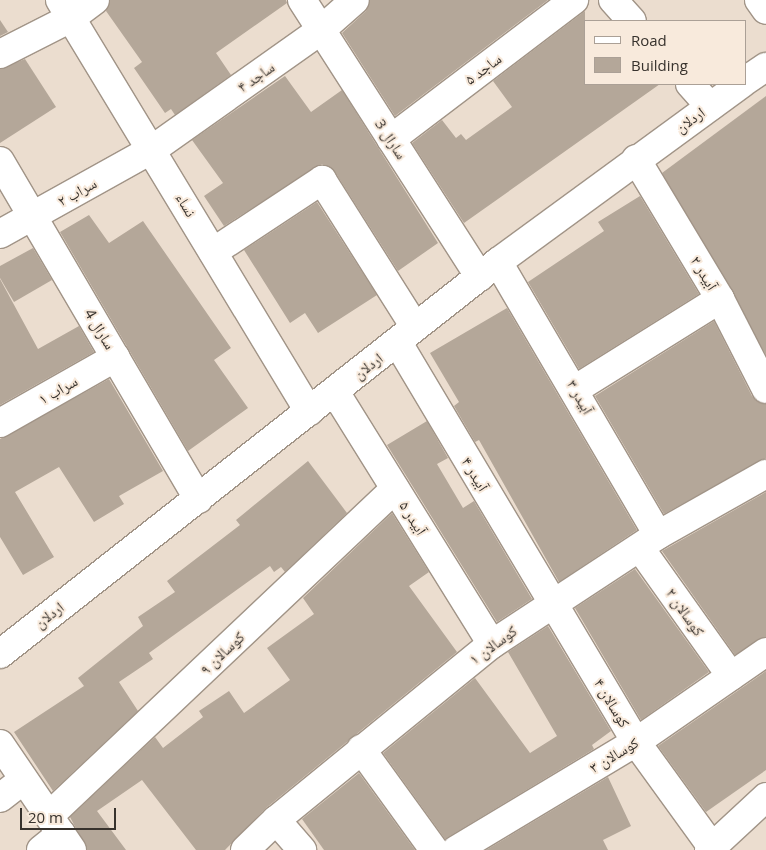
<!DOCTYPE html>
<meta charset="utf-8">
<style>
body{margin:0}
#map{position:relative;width:766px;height:850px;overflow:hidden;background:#ebddcf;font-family:"Open Sans","Noto Naskh Arabic",sans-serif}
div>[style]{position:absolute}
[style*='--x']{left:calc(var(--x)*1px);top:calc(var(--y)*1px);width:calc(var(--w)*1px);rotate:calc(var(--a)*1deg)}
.building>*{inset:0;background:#b4a799}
.roads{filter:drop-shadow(1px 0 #a19487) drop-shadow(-1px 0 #a19487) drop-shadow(0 1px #a19487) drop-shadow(0 -1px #a19487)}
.minor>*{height:28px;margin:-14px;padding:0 14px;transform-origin:14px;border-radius:14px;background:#fff}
.tertiary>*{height:28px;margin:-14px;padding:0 14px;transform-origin:14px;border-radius:14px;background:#fff}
span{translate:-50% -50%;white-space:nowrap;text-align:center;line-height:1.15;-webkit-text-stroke:4px #f8eadc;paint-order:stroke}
.street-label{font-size:15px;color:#37322d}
.legend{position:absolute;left:584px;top:20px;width:162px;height:65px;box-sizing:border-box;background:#f8eadc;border:1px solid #aba096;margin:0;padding:6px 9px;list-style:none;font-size:15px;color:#37322d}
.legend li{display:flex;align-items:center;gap:10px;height:25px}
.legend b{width:25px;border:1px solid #aba096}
.scale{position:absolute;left:20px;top:808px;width:96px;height:22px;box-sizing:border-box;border:2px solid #37322d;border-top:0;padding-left:6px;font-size:15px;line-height:18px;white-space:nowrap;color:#37322d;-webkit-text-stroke:4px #f8eadc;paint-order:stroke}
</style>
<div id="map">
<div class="building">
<div style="clip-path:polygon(110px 0,286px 0,287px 3px,216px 53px,231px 75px,175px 115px,171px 109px,165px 113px,134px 68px,142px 62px,106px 11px)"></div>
<div style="clip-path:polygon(370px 0,548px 0,395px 116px,342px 33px,366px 11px)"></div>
<div style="clip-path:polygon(585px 11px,585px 84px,660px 84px,464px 223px,412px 143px,442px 120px,456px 138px,461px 134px,466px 140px,512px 107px,493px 81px)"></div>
<div style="clip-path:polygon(0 20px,8px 32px,0 36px)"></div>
<div style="clip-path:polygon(25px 59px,56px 107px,0 143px,0 69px)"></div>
<div style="clip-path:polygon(285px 76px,311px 112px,342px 90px,438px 243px,398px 271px,335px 172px,322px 164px,224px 226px,204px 196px,223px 183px,192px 140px)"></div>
<div style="clip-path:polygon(766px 96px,766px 355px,662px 173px)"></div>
<div style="clip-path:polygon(640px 196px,699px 294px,579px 369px,528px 282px,604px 231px,598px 222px)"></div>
<div style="clip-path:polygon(317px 202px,377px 295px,318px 333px,305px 313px,290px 323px,244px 250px)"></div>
<div style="clip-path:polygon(89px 215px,109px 243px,143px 221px,231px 348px,214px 360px,248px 408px,188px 451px,60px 232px)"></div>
<div style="clip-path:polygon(33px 248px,52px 280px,14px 302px,0 278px,0 266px)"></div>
<div style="clip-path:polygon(0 279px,38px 349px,79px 326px,94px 352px,0 405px)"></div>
<div style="clip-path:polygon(507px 308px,637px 530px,559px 582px,479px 440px,475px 442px,454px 406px,459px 402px,430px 353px)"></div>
<div style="clip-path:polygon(714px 321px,752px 396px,766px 404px,766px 458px,664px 514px,595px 396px)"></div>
<div style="clip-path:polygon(109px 379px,163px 471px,119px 496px,124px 504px,94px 522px,59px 467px,15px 492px,54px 557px,23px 575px,0 537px,0 439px)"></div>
<div style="clip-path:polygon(427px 421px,448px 458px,437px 464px,463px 508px,474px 501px,532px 599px,497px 622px,387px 445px)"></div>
<div style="clip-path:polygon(308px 461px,347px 513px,285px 572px,281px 567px,274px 572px,270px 566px,149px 653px,153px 659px,119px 682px,138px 711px,53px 791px,14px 732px,84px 686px,78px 678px,143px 626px,138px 617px,175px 592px,167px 581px,240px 525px,236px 520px)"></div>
<div style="clip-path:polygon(766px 492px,766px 637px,735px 655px,662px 551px)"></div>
<div style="clip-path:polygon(392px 513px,429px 572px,409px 586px,457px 652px,266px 808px,225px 850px,196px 850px,142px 780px,97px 811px,126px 850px,87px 850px,70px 817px,155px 737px,163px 748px,203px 717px,199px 711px,229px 691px,244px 713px,290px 680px,267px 648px,314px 614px,303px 598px)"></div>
<div style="clip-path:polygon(635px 569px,709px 672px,641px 720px,575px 608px)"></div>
<div style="clip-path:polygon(548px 626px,611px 731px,592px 745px,594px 749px,445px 839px,383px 753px,475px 678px,530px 753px,557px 736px,508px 652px)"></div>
<div style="clip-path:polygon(766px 671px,766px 770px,706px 812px,658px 746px)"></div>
<div style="clip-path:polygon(359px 773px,415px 850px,324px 850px,302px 819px)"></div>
<div style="clip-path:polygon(608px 777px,631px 826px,603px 840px,608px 850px,486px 850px)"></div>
</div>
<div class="roads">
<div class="minor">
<div style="--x:60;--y:0;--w:481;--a:58.8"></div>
<div style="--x:302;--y:0;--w:329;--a:57.3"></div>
<div style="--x:613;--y:0;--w:28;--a:48"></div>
<div style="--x:759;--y:0;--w:12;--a:55"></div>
<div style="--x:0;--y:54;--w:80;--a:-26.9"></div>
<div style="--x:71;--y:18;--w:30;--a:-37"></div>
<div style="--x:690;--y:84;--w:30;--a:48"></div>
<div style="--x:391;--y:139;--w:230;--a:-37.2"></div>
<div style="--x:636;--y:159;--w:163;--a:59"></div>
<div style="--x:720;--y:299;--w:101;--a:62.9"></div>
<div style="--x:0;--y:161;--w:392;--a:59.6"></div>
<div style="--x:0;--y:234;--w:175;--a:-29.1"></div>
<div style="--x:153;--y:149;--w:206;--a:-35.3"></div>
<div style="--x:321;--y:30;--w:45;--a:-41.4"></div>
<div style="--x:213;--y:252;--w:131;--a:-33.4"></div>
<div style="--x:322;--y:180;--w:174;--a:57.7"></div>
<div style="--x:498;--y:262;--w:316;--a:59.6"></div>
<div style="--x:398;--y:343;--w:465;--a:59.2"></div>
<div style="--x:636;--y:742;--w:130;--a:54.1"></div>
<div style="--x:576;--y:389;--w:170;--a:-32"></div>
<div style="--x:335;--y:392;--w:297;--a:58.1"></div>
<div style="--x:0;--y:423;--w:133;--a:-29.6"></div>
<div style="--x:640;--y:548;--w:157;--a:54.6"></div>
<div style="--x:0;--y:744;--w:128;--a:55.8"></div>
<div style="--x:361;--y:749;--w:125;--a:54.1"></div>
<div style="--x:0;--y:798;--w:29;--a:-38"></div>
<div style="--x:49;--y:816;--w:476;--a:-43.4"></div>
<div style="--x:276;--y:820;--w:40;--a:49"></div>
<div style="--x:41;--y:850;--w:26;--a:-39"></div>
<div style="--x:245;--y:850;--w:43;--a:-44.1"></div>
<div style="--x:276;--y:820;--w:279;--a:-39.2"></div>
<div style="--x:492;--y:644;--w:199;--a:-33.3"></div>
<div style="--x:658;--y:535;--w:124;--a:-29.5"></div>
<div style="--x:456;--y:850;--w:210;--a:-31"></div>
<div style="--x:636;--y:742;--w:158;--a:-34.7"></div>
<div style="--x:709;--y:850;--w:78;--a:-42.9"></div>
</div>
<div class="tertiary">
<div style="--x:745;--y:81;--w:25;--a:-34"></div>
<div style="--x:0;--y:654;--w:634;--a:-38.21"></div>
<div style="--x:498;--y:262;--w:301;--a:-36.2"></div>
</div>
</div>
<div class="street-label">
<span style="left:483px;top:69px;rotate:-37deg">ساجد ۵</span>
<span style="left:256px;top:77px;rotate:-35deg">ساجد ۴</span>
<span style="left:690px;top:120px;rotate:-36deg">اردلان</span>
<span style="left:391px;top:139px;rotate:57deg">سارال 3</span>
<span style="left:77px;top:192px;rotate:-29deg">سراب ۲</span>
<span style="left:186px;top:205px;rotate:60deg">نساء</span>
<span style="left:704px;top:273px;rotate:59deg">آبیدر ۲</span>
<span style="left:100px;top:329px;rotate:59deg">سارال 4</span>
<span style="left:368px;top:366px;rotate:-38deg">اردلان</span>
<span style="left:58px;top:390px;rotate:-30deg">سراب ۱</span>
<span style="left:580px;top:397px;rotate:60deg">آبیدر ۳</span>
<span style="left:475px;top:474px;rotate:59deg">آبیدر ۴</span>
<span style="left:413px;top:518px;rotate:58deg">آبیدر ۵</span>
<span style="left:685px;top:612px;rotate:55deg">کوسالان ۲</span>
<span style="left:49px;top:615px;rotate:-38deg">اردلان</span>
<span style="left:493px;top:645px;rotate:-36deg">کوسالان ۱</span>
<span style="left:222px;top:653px;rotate:-43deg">کوسالان ۹</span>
<span style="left:612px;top:703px;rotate:59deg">کوسالان ۴</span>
<span style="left:614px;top:755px;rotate:-31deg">کوسالان ۳</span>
</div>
<ul class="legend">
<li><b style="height:6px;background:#fff"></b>Road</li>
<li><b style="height:14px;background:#b4a799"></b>Building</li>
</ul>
<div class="scale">20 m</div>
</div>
